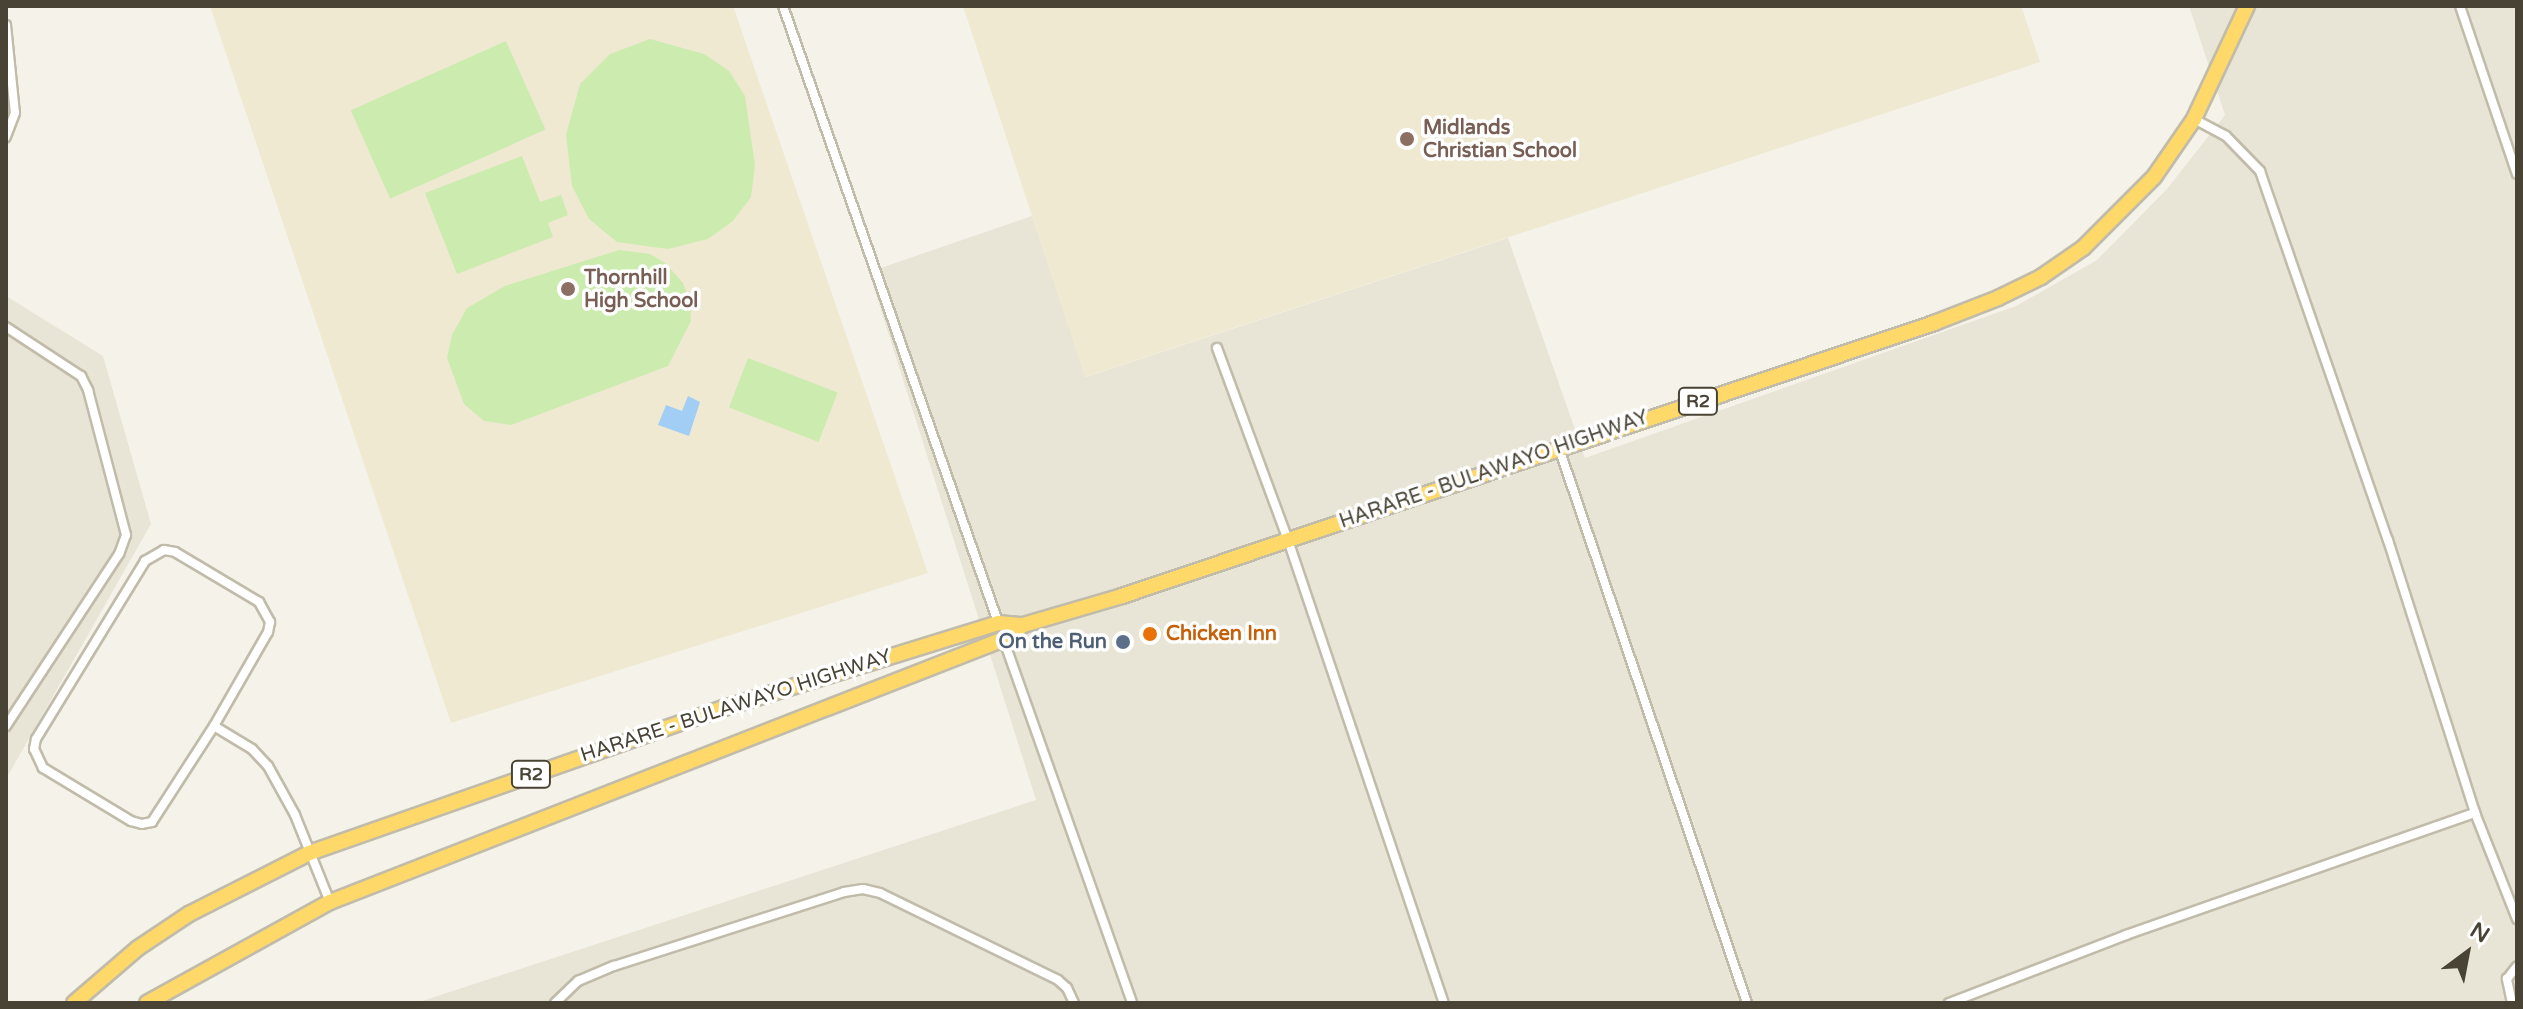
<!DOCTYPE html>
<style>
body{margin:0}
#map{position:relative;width:2523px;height:1009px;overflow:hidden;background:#f5f2e9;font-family:"Varela Round",sans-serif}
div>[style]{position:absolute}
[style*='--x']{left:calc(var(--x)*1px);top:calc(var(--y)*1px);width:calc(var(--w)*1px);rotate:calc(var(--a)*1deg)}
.residential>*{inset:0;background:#e9e5d6}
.education>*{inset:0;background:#efe9d2}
.green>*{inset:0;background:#ccebaf;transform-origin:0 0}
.water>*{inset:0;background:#a2cdf5}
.roads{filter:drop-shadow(2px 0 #c1bbaa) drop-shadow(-2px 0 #c1bbaa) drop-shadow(0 2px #c1bbaa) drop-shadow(0 -2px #c1bbaa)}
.street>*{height:8px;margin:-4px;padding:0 4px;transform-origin:4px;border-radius:4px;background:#fff}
.highway>*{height:14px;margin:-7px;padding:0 7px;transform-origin:7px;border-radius:7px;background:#ffd86a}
.dots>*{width:22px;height:22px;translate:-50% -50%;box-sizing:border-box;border:4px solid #fff;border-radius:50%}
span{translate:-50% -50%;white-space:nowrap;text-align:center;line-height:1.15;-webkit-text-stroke:7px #fff;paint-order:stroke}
.shield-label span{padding:2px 6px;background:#fff;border:2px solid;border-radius:6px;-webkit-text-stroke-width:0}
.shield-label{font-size:18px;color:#494336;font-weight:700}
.education-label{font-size:20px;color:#785e54;font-weight:700}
.left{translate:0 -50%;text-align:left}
.street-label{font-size:20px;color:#494336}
.food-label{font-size:20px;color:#c56008;font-weight:700}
.service-label{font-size:20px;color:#4e5e75;font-weight:700}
.right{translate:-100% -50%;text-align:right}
.frame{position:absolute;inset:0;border:8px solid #494336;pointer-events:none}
.north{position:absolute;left:2427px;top:913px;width:80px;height:80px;-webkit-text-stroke:6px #fff;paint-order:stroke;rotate:32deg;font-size:22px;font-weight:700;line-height:32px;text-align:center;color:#494336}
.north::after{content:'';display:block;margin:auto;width:28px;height:36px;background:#494336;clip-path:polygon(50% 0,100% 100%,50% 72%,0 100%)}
</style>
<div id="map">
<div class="residential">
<div style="clip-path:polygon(2189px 6px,2517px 6px,2517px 1003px,416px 1003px,1036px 800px,869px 272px,1032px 216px,1086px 377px,1508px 238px,1585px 458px,2016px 306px,2097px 260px,2167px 189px,2225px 115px)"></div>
<div style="clip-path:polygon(6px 296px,103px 356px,151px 524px,6px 779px)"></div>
</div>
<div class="education">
<div style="clip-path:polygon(210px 6px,733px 6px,928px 573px,451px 723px)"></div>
<div style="clip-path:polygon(963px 6px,2021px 6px,2040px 62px,1085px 377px)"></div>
</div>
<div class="green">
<div style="clip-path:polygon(650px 39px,704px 54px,729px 71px,745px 96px,755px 165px,751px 197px,733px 221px,708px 239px,668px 249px,617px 242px,589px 219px,572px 186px,566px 135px,580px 84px,610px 54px)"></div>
<div style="left:506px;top:41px;width:97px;height:170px;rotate:66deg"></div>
<div style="clip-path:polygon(522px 156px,540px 202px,561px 195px,568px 215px,548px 223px,553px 237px,457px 274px,425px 193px)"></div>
<div style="clip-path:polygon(619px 250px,650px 254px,665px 263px,683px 283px,690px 301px,691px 321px,668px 366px,511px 425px,484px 421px,464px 404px,447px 358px,452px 335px,467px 308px,505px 286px)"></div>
<div style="left:748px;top:358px;width:96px;height:53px;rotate:21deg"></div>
</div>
<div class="water">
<div style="clip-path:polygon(688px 396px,700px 402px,689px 436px,658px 425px,666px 405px,682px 411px)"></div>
</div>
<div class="roads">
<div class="street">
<div style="--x:783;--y:6;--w:656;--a:70.76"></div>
<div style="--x:2460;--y:6;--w:177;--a:71.3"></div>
<div style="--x:6;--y:25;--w:88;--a:84.2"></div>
<div style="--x:15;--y:113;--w:26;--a:111"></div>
<div style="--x:2194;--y:119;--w:36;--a:28"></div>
<div style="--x:2226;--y:136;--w:49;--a:45.8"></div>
<div style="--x:2260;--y:171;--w:391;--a:70.9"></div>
<div style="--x:2388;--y:540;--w:287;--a:72.3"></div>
<div style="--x:2475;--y:813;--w:114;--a:68.4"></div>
<div style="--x:6;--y:327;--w:90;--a:33.2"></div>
<div style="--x:81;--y:376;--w:16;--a:63"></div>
<div style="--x:88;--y:390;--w:150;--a:75.3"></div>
<div style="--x:126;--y:535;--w:20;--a:110"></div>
<div style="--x:119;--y:554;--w:206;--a:123.3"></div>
<div style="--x:1217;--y:348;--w:205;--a:69.7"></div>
<div style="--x:1288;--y:540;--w:489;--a:71.4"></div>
<div style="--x:1559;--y:448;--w:586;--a:71.29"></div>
<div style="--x:164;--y:550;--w:11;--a:10"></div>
<div style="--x:175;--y:552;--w:98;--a:30.8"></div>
<div style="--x:259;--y:602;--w:23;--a:61"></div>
<div style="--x:270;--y:622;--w:10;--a:101"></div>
<div style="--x:268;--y:632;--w:108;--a:119.9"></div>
<div style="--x:214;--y:726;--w:114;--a:122.9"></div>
<div style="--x:152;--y:822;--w:10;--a:169"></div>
<div style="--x:142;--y:824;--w:11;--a:-165"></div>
<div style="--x:131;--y:821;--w:103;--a:-148.9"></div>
<div style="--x:43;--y:768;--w:21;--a:-115"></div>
<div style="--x:34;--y:749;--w:10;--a:-79"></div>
<div style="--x:36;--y:739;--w:209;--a:-58.5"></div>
<div style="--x:145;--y:561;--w:22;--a:-30"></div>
<div style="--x:1003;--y:638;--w:387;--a:70.5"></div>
<div style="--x:214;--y:726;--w:44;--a:31.2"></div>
<div style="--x:252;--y:749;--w:23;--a:47"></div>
<div style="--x:268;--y:766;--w:56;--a:61.1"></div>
<div style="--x:295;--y:815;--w:94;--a:68.1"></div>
<div style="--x:555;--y:1003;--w:32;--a:-44"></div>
<div style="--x:578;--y:981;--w:39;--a:-23"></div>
<div style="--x:614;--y:966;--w:242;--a:-17.8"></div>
<div style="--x:844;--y:892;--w:19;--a:-9"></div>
<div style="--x:863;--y:889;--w:17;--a:13"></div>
<div style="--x:880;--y:893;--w:198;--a:26"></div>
<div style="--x:1058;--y:980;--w:12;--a:42"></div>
<div style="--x:1067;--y:988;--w:17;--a:65"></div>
<div style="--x:1949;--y:1003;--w:190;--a:-21"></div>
<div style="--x:2126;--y:935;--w:370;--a:-19.3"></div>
<div style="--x:2512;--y:1003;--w:25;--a:-102"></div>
<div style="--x:2507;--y:979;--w:16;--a:-52"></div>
</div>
<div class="highway">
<div style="--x:74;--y:1003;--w:84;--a:-40.7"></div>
<div style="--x:138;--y:948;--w:61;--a:-33.7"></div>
<div style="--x:189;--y:914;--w:135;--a:-26.9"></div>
<div style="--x:309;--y:853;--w:440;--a:-19.3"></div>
<div style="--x:724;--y:708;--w:287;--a:-17.2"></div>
<div style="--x:998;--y:623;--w:25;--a:5"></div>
<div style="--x:147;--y:1003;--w:209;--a:-28.9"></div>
<div style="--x:330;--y:902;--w:723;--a:-21.32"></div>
<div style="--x:1004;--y:639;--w:24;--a:-36"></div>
<div style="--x:1023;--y:625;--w:103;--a:-16.3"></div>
<div style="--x:1122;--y:596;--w:857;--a:-18.58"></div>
<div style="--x:1934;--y:323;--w:69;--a:-21.3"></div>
<div style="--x:1998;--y:298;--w:48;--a:-26"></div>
<div style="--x:2041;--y:277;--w:51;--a:-34.6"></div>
<div style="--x:2083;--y:248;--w:100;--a:-45"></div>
<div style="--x:2154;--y:177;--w:70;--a:-55.4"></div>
<div style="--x:2194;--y:119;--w:125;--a:-64.9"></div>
</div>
</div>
<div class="dots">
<div style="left:1407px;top:139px;background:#8d6e63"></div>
<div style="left:568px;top:289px;background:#8d6e63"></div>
<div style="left:1150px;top:634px;background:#e8710a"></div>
<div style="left:1123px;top:642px;background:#5c6f8a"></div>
</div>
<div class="shield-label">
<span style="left:1698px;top:401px">R2</span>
<span style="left:531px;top:774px">R2</span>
</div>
<div class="education-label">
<span class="left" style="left:1423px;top:140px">Midlands<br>Christian School</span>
<span class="left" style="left:584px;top:290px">Thornhill<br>High School</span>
</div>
<div class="street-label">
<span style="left:1494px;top:470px;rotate:-19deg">HARARE - BULAWAYO HIGHWAY</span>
<span style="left:736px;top:706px;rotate:-18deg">HARARE - BULAWAYO HIGHWAY</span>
</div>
<div class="food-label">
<span class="left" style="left:1166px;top:634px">Chicken Inn</span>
</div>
<div class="service-label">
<span class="right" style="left:1107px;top:642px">On the Run</span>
</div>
<div class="frame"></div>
<div class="north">N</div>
</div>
